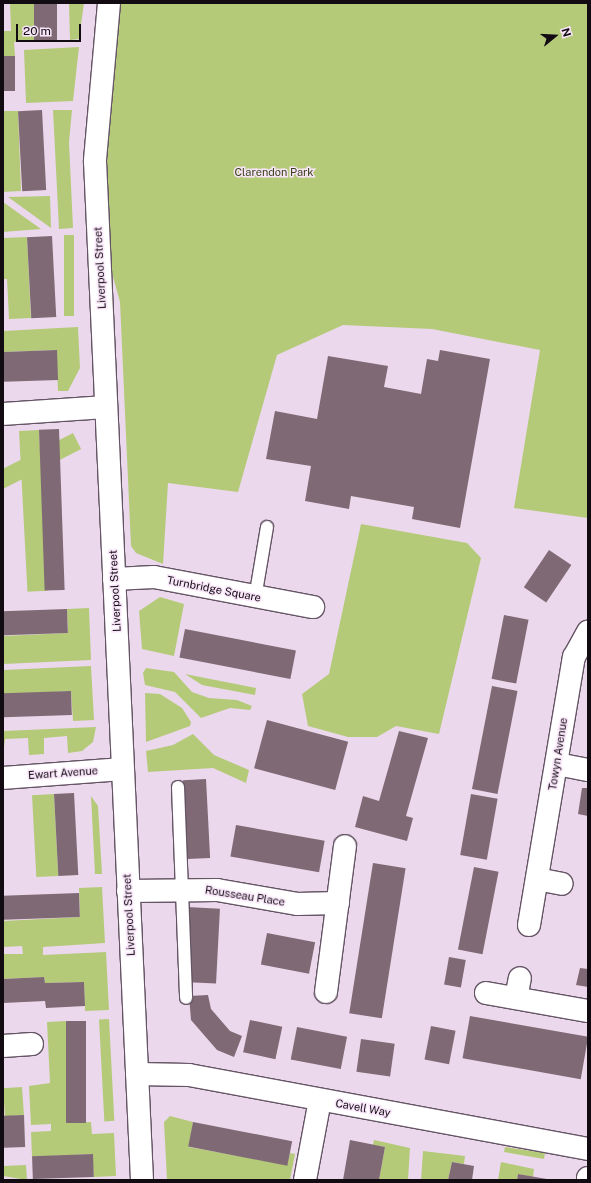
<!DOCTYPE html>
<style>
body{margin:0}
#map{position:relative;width:591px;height:1183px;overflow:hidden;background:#ecd8ec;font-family:"Public Sans",sans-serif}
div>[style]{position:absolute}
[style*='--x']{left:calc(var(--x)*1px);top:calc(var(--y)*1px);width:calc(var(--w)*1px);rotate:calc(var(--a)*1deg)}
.green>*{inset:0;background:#b4ca79;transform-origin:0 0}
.building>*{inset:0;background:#7f6975;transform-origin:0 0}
.roads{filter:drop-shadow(1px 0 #645464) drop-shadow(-1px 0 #645464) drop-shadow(0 1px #645464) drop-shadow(0 -1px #645464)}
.service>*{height:12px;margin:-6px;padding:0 6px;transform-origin:6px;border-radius:6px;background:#fff}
.minor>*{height:22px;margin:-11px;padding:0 11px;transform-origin:11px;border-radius:11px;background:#fff}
.tertiary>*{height:22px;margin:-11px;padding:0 11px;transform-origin:11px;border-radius:11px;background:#fff}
span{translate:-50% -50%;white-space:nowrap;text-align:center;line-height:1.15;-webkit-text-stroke:3px #f9e5f9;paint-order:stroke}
.park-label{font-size:11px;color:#353f16}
.street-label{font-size:11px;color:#120c12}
.frame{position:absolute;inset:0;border:4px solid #120c12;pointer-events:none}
.north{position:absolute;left:535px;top:16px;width:40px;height:40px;-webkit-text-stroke:3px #f9e5f9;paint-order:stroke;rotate:72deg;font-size:11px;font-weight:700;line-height:16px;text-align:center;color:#120c12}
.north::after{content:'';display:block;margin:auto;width:14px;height:18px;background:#120c12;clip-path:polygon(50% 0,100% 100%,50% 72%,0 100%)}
.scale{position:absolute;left:16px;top:24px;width:65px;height:18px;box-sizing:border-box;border:2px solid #120c12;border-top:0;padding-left:5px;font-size:12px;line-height:14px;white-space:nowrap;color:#120c12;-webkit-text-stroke:3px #f9e5f9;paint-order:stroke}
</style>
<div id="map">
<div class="green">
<div style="clip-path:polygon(10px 3px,34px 3px,36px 41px,14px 42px,15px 56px,3px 56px,3px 31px,11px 31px)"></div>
<div style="clip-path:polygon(69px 3px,84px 3px,79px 39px,70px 40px)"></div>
<div style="clip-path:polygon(119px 3px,588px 3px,588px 518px,514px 508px,540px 350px,432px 329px,343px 325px,277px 355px,238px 492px,168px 483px,163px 564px,136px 553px,131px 546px,120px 302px,109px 262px,105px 156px)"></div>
<div style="clip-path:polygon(79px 47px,73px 101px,26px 103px,24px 50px)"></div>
<div style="clip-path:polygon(53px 110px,72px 110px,69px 142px,73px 228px,59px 229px)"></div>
<div style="clip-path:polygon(3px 111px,18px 111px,21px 191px,3px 192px)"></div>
<div style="clip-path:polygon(50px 196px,51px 228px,8px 197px)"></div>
<div style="clip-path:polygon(3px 202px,41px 229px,3px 232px)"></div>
<div style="left:64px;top:235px;width:10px;height:81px"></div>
<div style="clip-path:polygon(27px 237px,31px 318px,9px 319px,7px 279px,3px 279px,3px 238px)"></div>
<div style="clip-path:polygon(78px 327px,80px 368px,68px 391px,58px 391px,56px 350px,3px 352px,3px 331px)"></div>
<div style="left:39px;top:430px;width:161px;height:20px;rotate:87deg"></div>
<div style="left:73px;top:433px;width:18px;height:157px;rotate:63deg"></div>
<div style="clip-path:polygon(361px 524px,467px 543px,481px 558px,439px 734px,396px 726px,377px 737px,348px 737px,308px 726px,302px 694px,329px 674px)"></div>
<div style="clip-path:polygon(160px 597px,184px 604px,174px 656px,142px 649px,139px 611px)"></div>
<div style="clip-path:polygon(89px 608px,91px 660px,3px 664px,3px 636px,68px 633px,67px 609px)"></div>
<div style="clip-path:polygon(91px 666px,94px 720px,73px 721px,71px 691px,3px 695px,3px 670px)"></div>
<div style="clip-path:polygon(146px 668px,174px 672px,192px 692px,209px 698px,237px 700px,252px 706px,250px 710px,230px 708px,201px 718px,175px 692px,145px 685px,143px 673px)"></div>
<div style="clip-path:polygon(185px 674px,256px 688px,255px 695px,202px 685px)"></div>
<div style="clip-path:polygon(145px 693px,160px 694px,182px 708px,191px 722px,190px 726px,146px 742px)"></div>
<div style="clip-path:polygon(96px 727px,93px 742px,82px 751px,68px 753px,67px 736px,44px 738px,44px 754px,29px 755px,28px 738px,5px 739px,3px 756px,3px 731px)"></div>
<div style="clip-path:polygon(193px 734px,214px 755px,249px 770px,246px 783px,213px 768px,148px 772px,146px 751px,173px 745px)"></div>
<div style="left:54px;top:794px;width:82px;height:22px;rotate:87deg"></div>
<div style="clip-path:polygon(91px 796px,98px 806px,102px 874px,95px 874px)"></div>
<div style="clip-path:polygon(102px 887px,105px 943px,43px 947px,43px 955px,106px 952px,109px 1010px,85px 1011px,84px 982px,45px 983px,44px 977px,3px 979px,3px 954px,23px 954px,22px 946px,3px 947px,3px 921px,80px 917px,79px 888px)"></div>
<div style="left:109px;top:1019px;width:102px;height:10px;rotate:87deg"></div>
<div style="clip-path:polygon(66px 1021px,71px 1123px,91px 1122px,92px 1134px,114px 1133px,116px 1176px,94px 1177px,92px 1154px,32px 1157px,31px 1132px,51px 1131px,51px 1124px,31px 1125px,29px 1086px,50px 1083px,47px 1022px)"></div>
<div style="left:22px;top:1087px;width:28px;height:19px;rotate:86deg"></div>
<div style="clip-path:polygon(170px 1116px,193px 1122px,189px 1147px,287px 1165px,290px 1153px,295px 1154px,290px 1180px,167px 1180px,164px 1122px)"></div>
<div style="clip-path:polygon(374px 1140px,410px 1148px,408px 1180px,379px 1180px,385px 1147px,373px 1145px)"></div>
<div style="clip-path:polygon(505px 1147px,545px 1153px,544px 1159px,504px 1152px)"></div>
<div style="clip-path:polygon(423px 1151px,465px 1156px,464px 1164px,452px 1162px,448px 1180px,421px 1180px)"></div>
<div style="clip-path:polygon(501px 1162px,534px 1169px,533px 1177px,518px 1174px,517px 1180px,498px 1180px)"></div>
<div style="clip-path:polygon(26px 1165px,27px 1180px,3px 1176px,3px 1166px)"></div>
</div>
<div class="building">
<div style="left:34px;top:3px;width:23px;height:38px"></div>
<div style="left:3px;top:56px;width:12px;height:35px"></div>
<div style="left:42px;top:110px;width:80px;height:24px;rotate:87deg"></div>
<div style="left:52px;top:236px;width:81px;height:25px;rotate:87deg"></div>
<div style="left:57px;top:350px;width:30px;height:54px;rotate:88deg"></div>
<div style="clip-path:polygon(440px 350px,490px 359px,460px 528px,412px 519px,414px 507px,351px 496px,349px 509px,305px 501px,311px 466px,266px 459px,275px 411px,317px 419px,328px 356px,388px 366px,384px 387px,421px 394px,427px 359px,438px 361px)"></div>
<div style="left:59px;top:429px;width:161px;height:20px;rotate:88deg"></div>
<div style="left:549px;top:550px;width:27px;height:45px;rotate:34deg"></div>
<div style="left:67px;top:609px;width:24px;height:64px;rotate:88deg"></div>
<div style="left:504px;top:615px;width:25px;height:65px;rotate:11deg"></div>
<div style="left:185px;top:629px;width:113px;height:29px;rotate:11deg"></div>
<div style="left:492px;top:686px;width:26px;height:105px;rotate:11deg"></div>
<div style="left:71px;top:691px;width:24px;height:68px;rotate:88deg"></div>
<div style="left:267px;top:720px;width:84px;height:50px;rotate:15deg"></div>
<div style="clip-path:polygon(399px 731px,428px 738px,406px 816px,413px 818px,407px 841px,355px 827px,363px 796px,379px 801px)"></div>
<div style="left:206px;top:779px;width:79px;height:23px;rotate:87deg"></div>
<div style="clip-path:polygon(582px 788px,588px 788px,588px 816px,578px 814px)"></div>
<div style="left:74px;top:793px;width:82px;height:20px;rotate:87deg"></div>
<div style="left:471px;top:794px;width:27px;height:62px;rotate:10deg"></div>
<div style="left:236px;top:825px;width:90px;height:32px;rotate:10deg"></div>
<div style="left:373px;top:863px;width:33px;height:152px;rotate:9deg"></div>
<div style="left:474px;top:867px;width:25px;height:84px;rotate:11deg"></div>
<div style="left:79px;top:893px;width:24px;height:76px;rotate:88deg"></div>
<div style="left:187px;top:907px;width:33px;height:75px;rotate:3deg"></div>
<div style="left:267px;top:933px;width:49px;height:32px;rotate:11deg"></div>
<div style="left:449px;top:957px;width:17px;height:28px;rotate:10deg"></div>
<div style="clip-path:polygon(580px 968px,588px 969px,588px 987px,576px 985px)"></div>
<div style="clip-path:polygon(44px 977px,45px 983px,84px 982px,85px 1006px,46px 1008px,45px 1001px,3px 1003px,3px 979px)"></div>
<div style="clip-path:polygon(208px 995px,211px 1009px,230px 1031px,242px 1036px,234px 1057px,217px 1050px,191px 1020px,189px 996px)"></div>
<div style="left:470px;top:1016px;width:120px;height:43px;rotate:10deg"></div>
<div style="left:250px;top:1020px;width:33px;height:33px;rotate:12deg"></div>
<div style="left:66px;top:1021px;width:20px;height:102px"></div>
<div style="left:431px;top:1026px;width:25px;height:34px;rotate:11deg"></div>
<div style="left:297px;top:1027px;width:51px;height:33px;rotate:11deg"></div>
<div style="left:361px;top:1039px;width:34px;height:33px;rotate:8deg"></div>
<div style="left:24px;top:1115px;width:32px;height:21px;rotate:88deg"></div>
<div style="left:193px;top:1122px;width:101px;height:25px;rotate:11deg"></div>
<div style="clip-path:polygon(350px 1140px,385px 1147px,379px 1180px,343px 1180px)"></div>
<div style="left:93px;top:1154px;width:23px;height:61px;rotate:88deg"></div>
<div style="clip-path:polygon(452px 1162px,474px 1166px,472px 1180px,448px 1180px)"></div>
<div style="clip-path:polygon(518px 1174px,547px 1179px,547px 1180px,517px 1180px)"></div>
</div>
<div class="roads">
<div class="service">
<div style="--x:255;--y:598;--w:72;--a:-80.4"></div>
<div style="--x:178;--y:787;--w:211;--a:87.8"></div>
</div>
<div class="minor">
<div style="--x:3;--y:414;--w:103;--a:-3.9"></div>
<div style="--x:114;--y:579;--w:40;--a:-2.9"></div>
<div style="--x:154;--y:577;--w:162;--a:10.7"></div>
<div style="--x:557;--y:764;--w:32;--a:11"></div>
<div style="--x:3;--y:778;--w:119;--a:-4.3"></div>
<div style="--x:537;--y:879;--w:25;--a:11"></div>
<div style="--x:128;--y:891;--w:89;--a:-0.6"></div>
<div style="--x:217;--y:890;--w:81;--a:9.9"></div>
<div style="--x:297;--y:904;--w:41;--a:-1.4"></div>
<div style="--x:529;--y:925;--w:272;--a:-80.5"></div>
<div style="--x:574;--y:657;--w:29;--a:-61"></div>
<div style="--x:326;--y:992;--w:147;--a:-82.6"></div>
<div style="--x:486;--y:993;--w:104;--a:10"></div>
<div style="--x:516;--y:998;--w:20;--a:-79"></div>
<div style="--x:3;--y:1046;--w:29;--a:-4"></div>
<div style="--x:137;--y:1074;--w:52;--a:1.1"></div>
<div style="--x:189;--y:1075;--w:406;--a:10.5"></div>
<div style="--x:305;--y:1180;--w:81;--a:-79.4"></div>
<div style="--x:588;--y:1180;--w:2;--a:-90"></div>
</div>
<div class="tertiary">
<div style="--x:109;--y:3;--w:159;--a:95.1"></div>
<div style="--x:95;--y:161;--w:1020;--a:87.36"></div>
</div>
</div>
<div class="park-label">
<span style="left:274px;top:172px">Clarendon Park</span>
</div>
<div class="street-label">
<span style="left:100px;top:268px;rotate:-93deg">Liverpool Street</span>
<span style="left:214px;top:589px;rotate:11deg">Turnbridge Square</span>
<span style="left:115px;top:591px;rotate:-93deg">Liverpool Street</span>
<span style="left:558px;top:754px;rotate:-81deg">Towyn Avenue</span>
<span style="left:63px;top:773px;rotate:-4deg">Ewart Avenue</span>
<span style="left:245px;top:896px;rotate:9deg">Rousseau Place</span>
<span style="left:129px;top:915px;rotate:-93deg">Liverpool Street</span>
<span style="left:363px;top:1108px;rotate:10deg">Cavell Way</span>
</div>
<div class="frame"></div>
<div class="north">N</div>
<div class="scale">20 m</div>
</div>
